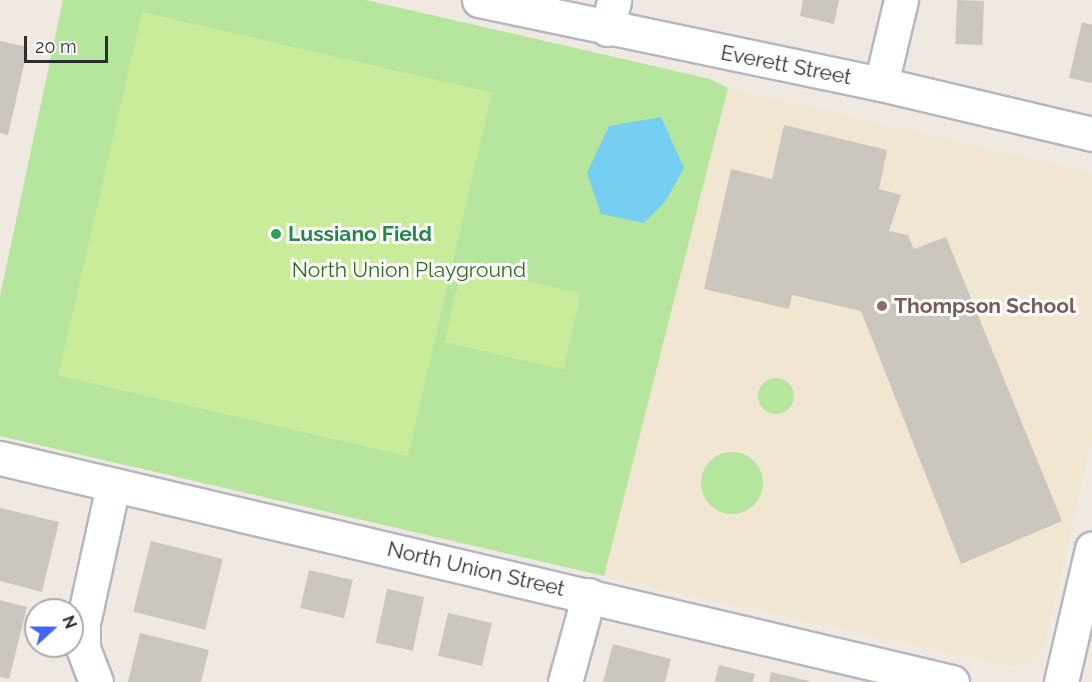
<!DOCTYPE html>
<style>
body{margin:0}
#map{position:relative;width:1092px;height:682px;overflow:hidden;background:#efe9e1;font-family:Raleway,sans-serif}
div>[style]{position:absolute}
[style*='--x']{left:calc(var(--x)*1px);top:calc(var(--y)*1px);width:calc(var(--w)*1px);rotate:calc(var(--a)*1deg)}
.education>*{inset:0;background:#f0e6d1}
.green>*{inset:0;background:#b6e59e}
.round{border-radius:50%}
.pitch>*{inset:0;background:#c9ec9a;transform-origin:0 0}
.water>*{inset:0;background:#75cff0}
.building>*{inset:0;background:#cbc7bf;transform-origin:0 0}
.roads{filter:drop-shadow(2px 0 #b4b7c1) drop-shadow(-2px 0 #b4b7c1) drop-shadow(0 2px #b4b7c1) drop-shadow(0 -2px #b4b7c1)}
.minor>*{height:33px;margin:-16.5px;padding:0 16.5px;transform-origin:16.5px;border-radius:16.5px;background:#fff}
.dots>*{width:16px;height:16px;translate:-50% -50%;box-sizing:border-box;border:3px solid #fff;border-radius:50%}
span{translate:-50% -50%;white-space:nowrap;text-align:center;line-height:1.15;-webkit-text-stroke:6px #fff;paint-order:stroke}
.street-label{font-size:21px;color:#2e2e2e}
.leisure-label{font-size:21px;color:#27864d;font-weight:700}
.left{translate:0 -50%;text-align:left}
.park-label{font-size:21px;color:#2c6e1b}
.education-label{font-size:21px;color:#785e54;font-weight:700}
.north{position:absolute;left:24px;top:598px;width:60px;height:60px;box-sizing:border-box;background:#fff;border:2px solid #ababab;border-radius:50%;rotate:69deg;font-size:16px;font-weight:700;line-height:24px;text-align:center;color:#2e2e2e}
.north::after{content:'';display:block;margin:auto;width:21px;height:27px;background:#4264fb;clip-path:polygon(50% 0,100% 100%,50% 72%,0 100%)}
.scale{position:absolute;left:24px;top:36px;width:84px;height:27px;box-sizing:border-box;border:3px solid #2e2e2e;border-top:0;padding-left:8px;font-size:18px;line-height:21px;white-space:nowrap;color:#2e2e2e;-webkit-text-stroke:4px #fff;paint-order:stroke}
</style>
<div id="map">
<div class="education">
<div style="clip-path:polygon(728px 88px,1092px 173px,1092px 439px,1044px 646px,1034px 661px,1009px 666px,604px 576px)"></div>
</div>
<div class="green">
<div style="clip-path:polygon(63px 0,366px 0,710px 79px,728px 88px,604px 576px,0 436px,0 296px)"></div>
<div class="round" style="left:758px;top:378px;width:36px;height:36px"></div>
<div class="round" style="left:701px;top:452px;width:62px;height:62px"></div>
</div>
<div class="pitch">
<div style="left:142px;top:12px;width:359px;height:373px;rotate:13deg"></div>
<div style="left:462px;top:266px;width:122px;height:78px;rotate:13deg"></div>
</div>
<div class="water">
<div style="clip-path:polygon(661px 117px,684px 168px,665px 202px,644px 223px,601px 214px,587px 173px,609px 126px)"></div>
</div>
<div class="building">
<div style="clip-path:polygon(803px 0,839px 0,834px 24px,800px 16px)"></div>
<div style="left:957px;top:0;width:27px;height:44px;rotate:2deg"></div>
<div style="clip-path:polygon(1082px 22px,1092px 25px,1092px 83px,1069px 78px)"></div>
<div style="clip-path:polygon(0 41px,28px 47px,8px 135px,0 133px)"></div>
<div style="clip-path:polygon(784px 125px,887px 150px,879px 189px,901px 195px,889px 231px,908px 235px,914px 249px,946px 237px,1062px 521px,961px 564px,861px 311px,792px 295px,789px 309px,704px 289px,731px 169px,772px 179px)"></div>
<div style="clip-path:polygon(0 508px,59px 522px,42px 592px,0 581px)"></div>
<div style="left:151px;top:541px;width:74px;height:73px;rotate:14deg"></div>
<div style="left:309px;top:570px;width:45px;height:39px;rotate:13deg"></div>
<div style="left:387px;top:589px;width:38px;height:55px;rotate:12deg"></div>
<div style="clip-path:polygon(0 600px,27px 607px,9px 679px,0 677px)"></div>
<div style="left:448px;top:613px;width:45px;height:44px;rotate:13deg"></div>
<div style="clip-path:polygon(140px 633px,209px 650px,201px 682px,128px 682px)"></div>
<div style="clip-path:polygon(613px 644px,671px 659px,665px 682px,603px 682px)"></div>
<div style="clip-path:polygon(719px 665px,755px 674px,753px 682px,715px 682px)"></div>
<div style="clip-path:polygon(771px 672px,809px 681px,809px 682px,769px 682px)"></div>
</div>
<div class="roads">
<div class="minor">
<div style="--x:479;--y:0;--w:411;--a:11.8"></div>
<div style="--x:881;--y:84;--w:217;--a:13.3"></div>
<div style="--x:607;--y:29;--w:30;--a:-76"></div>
<div style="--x:881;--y:84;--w:86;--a:-76.6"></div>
<div style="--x:0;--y:458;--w:978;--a:13.24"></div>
<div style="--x:96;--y:682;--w:36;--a:-111"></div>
<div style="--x:83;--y:648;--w:25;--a:-90"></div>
<div style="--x:83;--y:623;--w:141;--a:-77.7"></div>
<div style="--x:565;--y:682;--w:90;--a:-74.6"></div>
<div style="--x:1061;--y:682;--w:137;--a:-76.9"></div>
</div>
</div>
<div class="dots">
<div style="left:276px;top:234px;background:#2e9e5b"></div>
<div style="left:882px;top:306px;background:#8d6e63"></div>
</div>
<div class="street-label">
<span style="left:786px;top:65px;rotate:11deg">Everett Street</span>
<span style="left:476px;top:569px;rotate:13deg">North Union Street</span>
</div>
<div class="leisure-label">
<span class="left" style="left:288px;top:234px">Lussiano Field</span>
</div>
<div class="park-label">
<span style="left:409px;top:270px">North Union Playground</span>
</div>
<div class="education-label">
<span class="left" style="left:894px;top:306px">Thompson School</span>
</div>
<div class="north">N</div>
<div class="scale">20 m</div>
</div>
